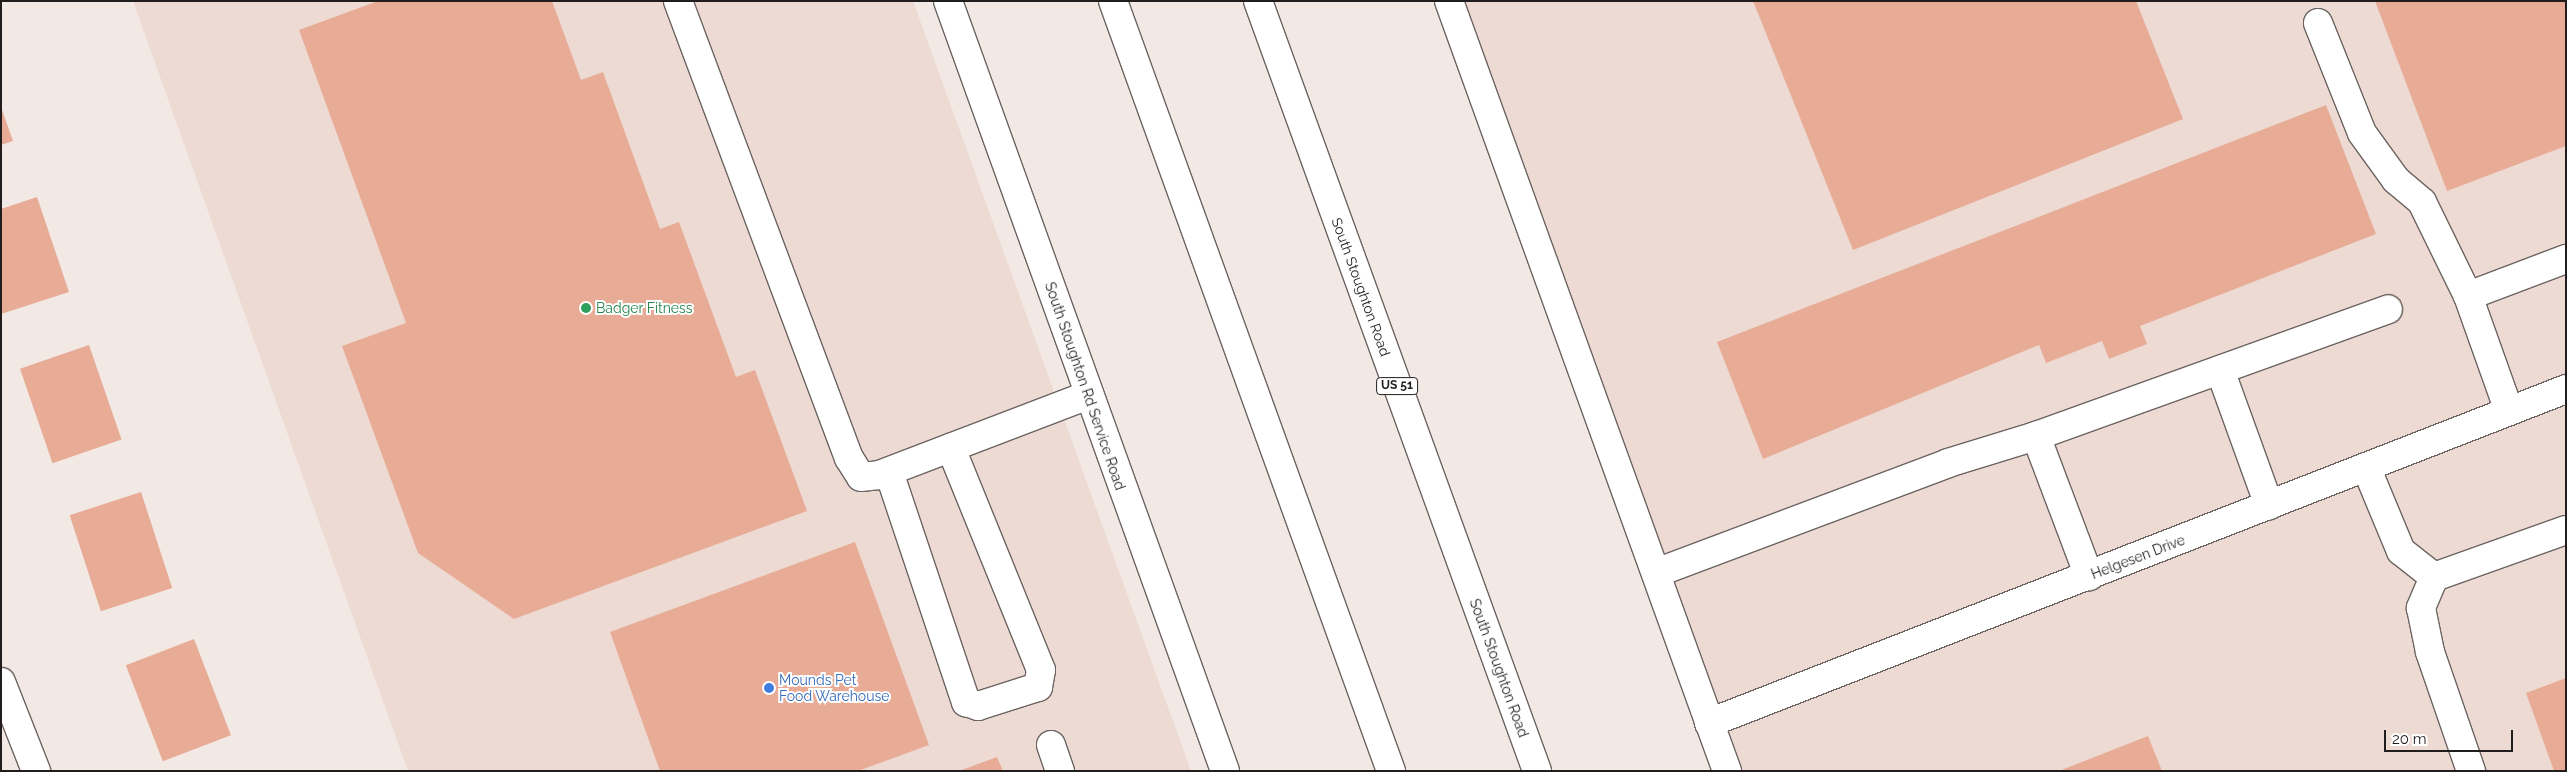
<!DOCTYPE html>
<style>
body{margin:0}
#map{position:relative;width:2567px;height:772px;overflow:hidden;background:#f2e8e4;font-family:Raleway,sans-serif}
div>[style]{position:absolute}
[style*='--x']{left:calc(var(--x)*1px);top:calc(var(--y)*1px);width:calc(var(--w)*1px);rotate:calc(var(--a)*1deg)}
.built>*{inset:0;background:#ecdad3}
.building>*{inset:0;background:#e8ac96;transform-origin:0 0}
.roads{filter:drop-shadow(1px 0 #6c6461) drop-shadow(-1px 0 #6c6461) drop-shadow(0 1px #6c6461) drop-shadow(0 -1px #6c6461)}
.minor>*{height:28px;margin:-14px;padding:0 14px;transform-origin:14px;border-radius:14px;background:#fff}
.major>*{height:28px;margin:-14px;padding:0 14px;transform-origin:14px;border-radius:14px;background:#fff}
.dots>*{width:14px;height:14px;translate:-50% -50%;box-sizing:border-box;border:2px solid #fff;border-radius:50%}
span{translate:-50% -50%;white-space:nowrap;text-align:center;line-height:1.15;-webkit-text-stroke:4px #fff;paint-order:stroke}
.shield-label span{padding:1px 4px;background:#fff;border:1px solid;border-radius:4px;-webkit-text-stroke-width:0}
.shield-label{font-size:12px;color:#211d1c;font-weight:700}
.street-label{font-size:14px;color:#211d1c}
.leisure-label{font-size:14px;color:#27864d}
.left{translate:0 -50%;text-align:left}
.shop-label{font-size:14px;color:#366cbe}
.frame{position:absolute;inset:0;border:2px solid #211d1c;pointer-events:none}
.scale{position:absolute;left:2384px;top:730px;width:129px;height:22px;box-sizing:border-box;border:2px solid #211d1c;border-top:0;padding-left:6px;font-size:15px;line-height:18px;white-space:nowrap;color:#211d1c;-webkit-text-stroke:4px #fff;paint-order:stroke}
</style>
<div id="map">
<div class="built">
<div style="clip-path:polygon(133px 1px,913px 1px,1191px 771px,408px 771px)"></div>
<div style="clip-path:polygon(1449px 1px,2566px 1px,2566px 771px,1727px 771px)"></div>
</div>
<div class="building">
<div style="clip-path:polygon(378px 1px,552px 1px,581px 80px,603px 72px,660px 229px,679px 222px,736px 377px,755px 370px,807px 511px,514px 619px,418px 553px,342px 346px,406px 323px,299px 30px)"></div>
<div style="clip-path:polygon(1753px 1px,2136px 1px,2183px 119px,1853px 250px)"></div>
<div style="clip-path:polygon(2375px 1px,2565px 1px,2566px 146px,2447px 191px)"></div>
<div style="clip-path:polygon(2326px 105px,2376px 234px,2140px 326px,2147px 344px,2109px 359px,2102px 341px,2046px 363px,2039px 345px,1763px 459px,1717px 342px)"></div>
<div style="clip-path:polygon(1px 107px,13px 141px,1px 145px)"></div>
<div style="clip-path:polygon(37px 197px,69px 292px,1px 314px,1px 209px)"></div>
<div style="left:89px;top:345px;width:100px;height:73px;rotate:71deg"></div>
<div style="left:141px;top:492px;width:101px;height:75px;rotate:72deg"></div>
<div style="clip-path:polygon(855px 542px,929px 745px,858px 771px,660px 771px,610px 632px)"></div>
<div style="left:194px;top:639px;width:103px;height:73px;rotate:69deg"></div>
<div style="clip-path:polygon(2566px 678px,2566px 771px,2554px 771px,2526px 693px)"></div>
<div style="clip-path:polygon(2148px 736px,2162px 771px,2059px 771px)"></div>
<div style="clip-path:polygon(997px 757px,1003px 771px,959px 771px)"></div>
</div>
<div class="roads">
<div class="minor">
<div style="--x:678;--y:1;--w:488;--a:69.5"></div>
<div style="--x:849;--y:458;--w:22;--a:58"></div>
<div style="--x:861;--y:477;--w:18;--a:-6"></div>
<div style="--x:879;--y:475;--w:225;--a:-20.9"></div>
<div style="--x:948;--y:1;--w:818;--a:70.21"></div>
<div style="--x:1449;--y:1;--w:819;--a:70.15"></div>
<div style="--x:2318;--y:23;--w:118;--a:68.2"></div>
<div style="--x:2362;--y:133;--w:58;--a:54.1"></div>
<div style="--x:2396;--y:180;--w:34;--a:40"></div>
<div style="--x:2422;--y:202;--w:105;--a:63.9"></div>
<div style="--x:2220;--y:370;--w:144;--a:70.1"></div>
<div style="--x:2509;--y:411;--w:122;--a:-109.6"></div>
<div style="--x:2468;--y:296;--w:105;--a:-20.7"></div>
<div style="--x:2036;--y:436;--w:150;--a:69.3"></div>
<div style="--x:2366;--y:467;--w:91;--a:67.4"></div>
<div style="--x:2401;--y:551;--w:42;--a:38.2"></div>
<div style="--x:2434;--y:577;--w:140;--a:-19.6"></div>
<div style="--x:889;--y:472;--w:243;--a:71.5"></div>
<div style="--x:966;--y:702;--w:13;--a:18"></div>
<div style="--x:978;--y:706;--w:63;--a:-17.6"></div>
<div style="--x:1038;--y:687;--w:17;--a:-80"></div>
<div style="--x:1041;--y:670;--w:240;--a:-112.1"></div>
<div style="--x:1656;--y:573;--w:312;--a:-20.6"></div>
<div style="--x:1948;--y:463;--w:92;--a:-17.1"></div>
<div style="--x:2036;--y:436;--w:374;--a:-19.8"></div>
<div style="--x:2434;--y:577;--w:34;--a:113"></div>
<div style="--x:2421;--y:608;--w:45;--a:78.4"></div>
<div style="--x:2430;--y:652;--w:126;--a:71"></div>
<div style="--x:1;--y:682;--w:96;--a:68.5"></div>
<div style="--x:1709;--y:723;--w:920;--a:-21.29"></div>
<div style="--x:1051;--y:745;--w:28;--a:71"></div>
</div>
<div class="major">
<div style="--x:1113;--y:1;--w:819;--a:70.15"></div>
<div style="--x:1258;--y:1;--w:819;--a:70.08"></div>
</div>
</div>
<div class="dots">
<div style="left:586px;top:308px;background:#2e9e5b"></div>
<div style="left:769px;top:688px;background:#3f7fe0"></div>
</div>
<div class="shield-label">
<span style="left:1397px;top:386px">US 51</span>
</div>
<div class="street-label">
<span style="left:1361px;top:287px;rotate:70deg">South Stoughton Road</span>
<span style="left:1085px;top:386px;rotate:71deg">South Stoughton Rd Service Road</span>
<span style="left:2138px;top:557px;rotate:-21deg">Helgesen Drive</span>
<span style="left:1499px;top:668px;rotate:70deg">South Stoughton Road</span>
</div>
<div class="leisure-label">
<span class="left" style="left:596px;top:308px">Badger Fitness</span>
</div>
<div class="shop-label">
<span class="left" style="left:779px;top:688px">Mounds Pet<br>Food Warehouse</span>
</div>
<div class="frame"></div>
<div class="scale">20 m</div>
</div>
